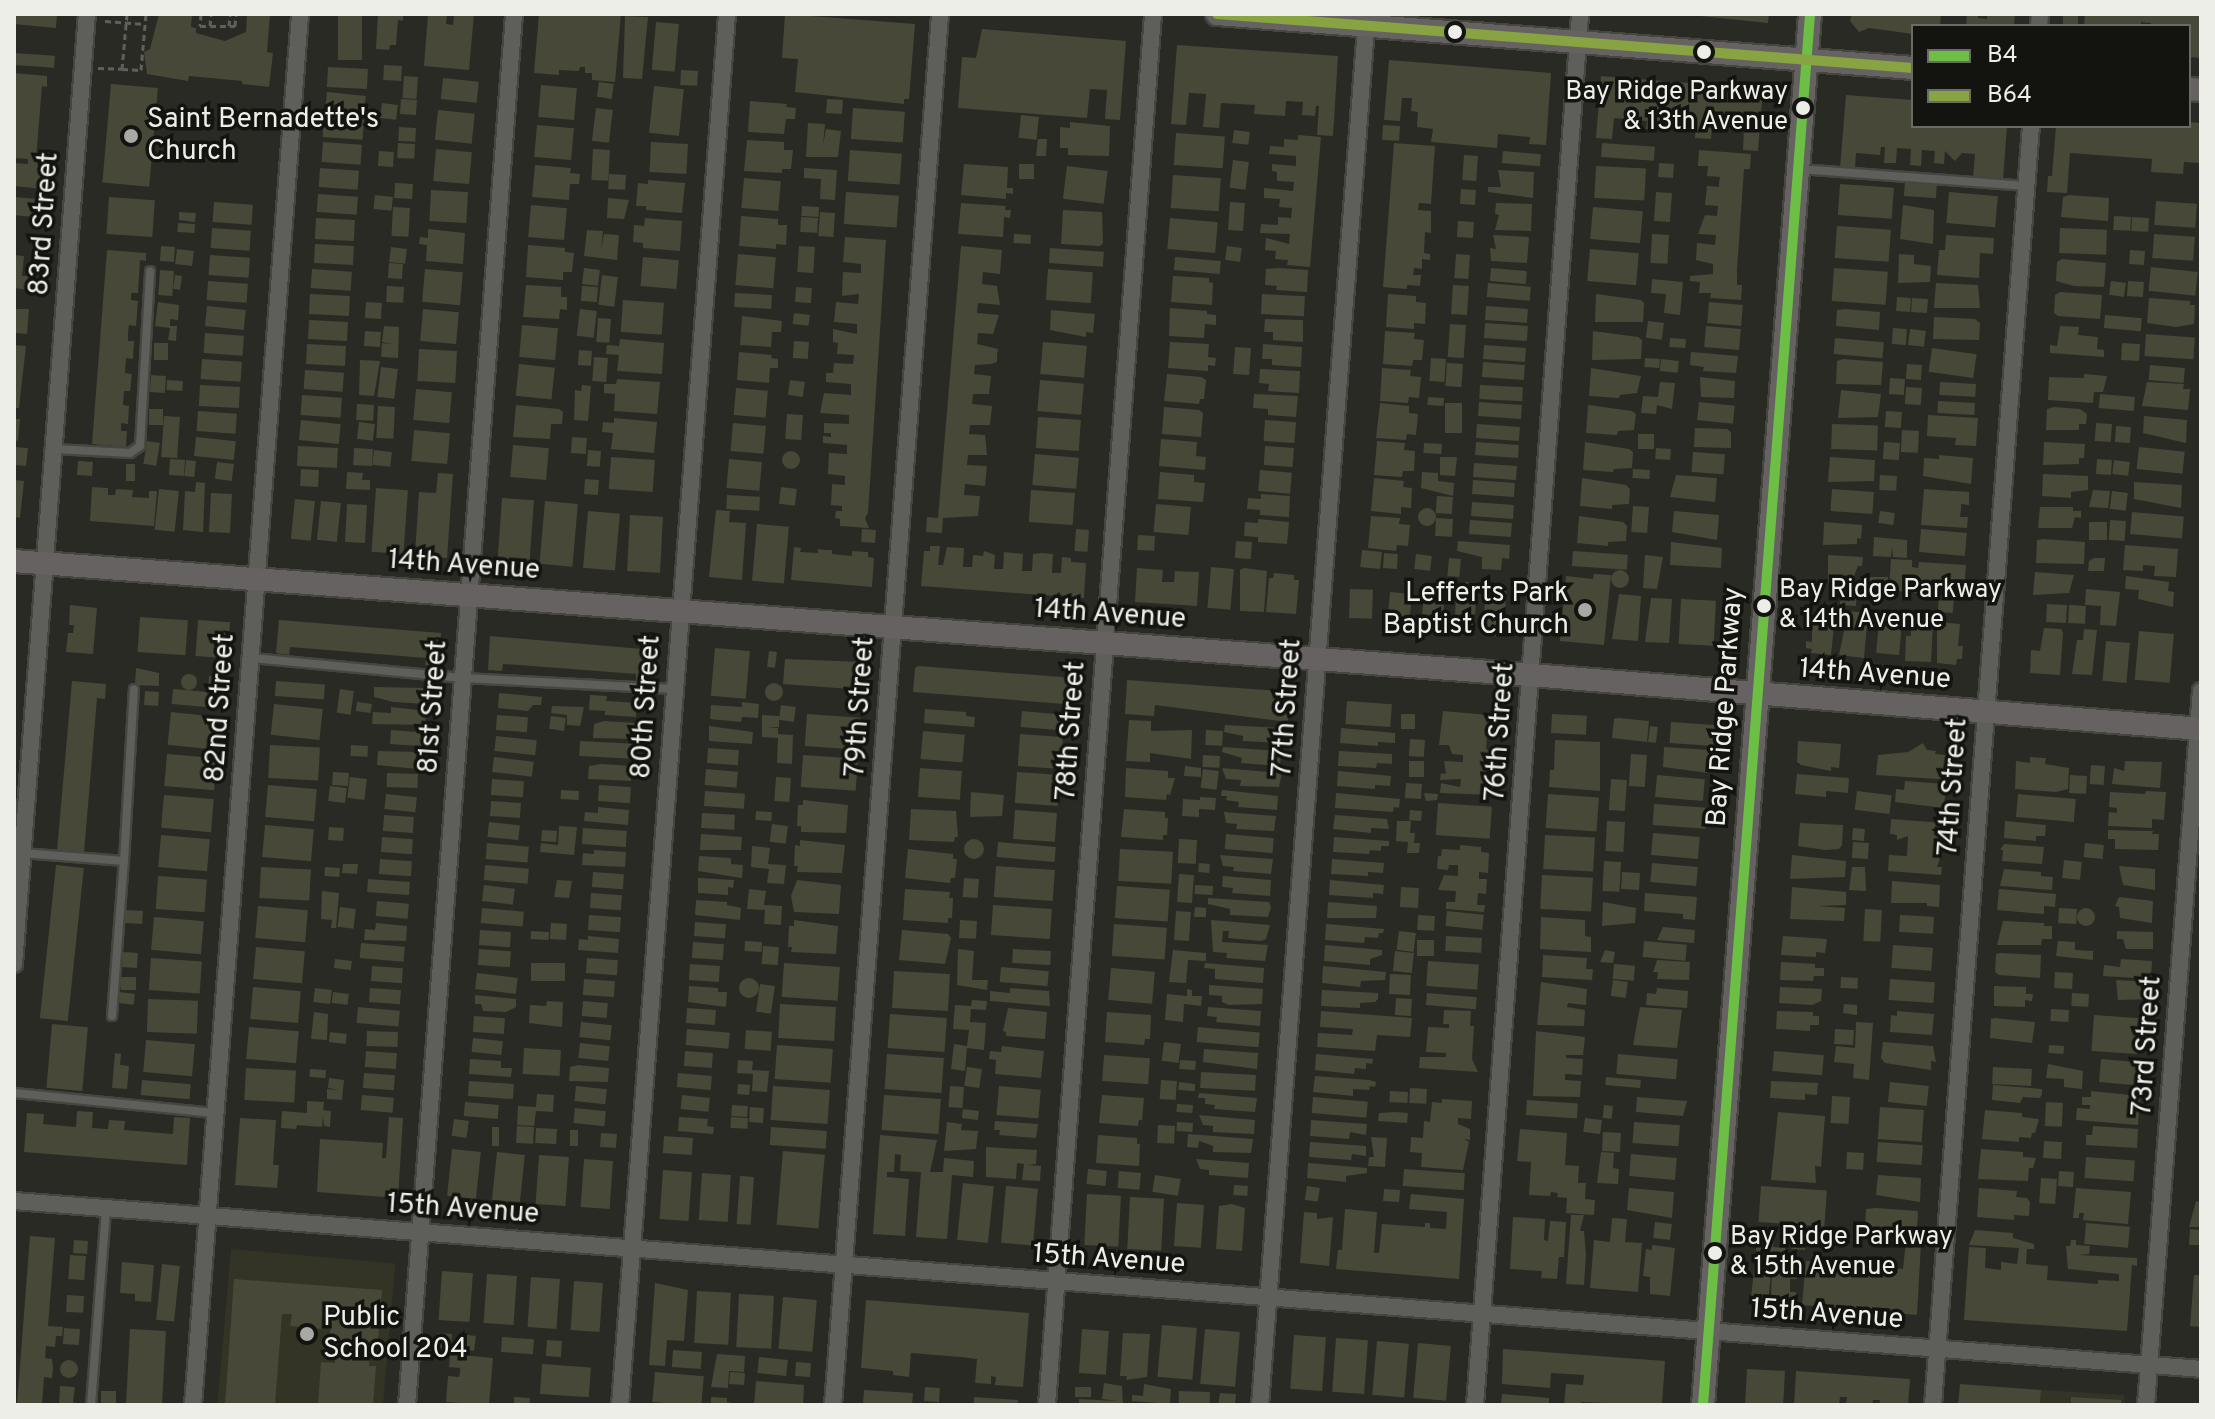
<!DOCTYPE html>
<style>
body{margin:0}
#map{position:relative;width:2215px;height:1419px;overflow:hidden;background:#292a24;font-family:Overpass,sans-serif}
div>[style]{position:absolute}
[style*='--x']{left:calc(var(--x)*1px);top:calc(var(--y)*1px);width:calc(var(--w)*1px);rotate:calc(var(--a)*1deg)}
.built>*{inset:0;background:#333425;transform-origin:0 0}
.building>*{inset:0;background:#474837;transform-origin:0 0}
.round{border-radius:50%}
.path>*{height:3px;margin-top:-1.5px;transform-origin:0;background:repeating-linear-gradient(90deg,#5f605c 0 6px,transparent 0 10px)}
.roads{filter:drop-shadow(2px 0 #464641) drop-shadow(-2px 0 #464641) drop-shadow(0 2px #464641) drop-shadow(0 -2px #464641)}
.service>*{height:8px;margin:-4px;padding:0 4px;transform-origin:4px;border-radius:4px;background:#5e5e5a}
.minor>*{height:16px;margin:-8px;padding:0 8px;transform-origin:8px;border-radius:8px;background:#5e5e5a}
.secondary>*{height:22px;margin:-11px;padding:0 11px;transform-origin:11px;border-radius:11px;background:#656261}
.bus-1>*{height:10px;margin:-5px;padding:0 5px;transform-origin:5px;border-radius:5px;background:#6cbe45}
.bus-2>*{height:10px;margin:-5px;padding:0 5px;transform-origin:5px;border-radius:5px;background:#87a342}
.dots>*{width:22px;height:22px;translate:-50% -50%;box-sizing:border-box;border:4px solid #13140f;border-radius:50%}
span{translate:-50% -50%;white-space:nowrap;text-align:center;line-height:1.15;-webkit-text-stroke:7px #13140f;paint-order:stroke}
.bus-label{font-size:26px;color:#edeee7}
.right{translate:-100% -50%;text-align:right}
.left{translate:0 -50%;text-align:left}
.poi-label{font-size:28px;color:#edeee7}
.street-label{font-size:28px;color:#edeee7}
.frame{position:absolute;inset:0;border:16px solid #edeee7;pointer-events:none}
.legend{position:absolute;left:1911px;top:24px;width:280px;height:104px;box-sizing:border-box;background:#13140f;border:2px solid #6a6b65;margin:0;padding:10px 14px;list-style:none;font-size:24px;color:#edeee7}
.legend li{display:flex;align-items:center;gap:16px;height:40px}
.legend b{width:40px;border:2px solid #6a6b65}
</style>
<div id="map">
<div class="built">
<div style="left:231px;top:1249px;width:165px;height:156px;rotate:5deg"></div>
<div style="clip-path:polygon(2041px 1390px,2124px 1395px,2124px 1405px,2040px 1405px)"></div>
</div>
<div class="building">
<div style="clip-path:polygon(14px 14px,57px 14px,56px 28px,14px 24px)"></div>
<div style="clip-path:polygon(159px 14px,192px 14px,191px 27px,196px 28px,196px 33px,225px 41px,246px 32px,247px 14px,270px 14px,267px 52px,273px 53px,269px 87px,242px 84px,242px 81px,189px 76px,188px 81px,147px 74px,144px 52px,150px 49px)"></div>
<div style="left:338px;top:14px;width:24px;height:46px"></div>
<div style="clip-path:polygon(378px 14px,403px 14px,403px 21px,398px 20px,396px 45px,390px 45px,389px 50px,376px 49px)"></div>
<div style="clip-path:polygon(428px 14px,447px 14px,446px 24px,453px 25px,454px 14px,474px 14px,469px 70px,424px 66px)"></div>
<div style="clip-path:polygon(539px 14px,621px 14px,615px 82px,592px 80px,592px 73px,585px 73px,585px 67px,580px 67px,579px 71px,559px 70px,559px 75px,534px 73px)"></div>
<div style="clip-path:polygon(785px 14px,915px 24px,909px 99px,904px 99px,904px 104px,795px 92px,798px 59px,782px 58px)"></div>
<div style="clip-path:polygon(1681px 14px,1769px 14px,1768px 23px)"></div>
<div style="clip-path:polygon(1852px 14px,1941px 14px,1940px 26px,1913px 26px,1913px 34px,1869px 28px,1859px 32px,1850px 21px)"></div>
<div style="clip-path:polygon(1967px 14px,1978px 14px,1978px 18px,1987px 19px,1987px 14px,2015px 14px,2014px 26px,1966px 26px)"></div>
<div style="left:2063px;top:14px;width:15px;height:12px"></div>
<div style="clip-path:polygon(2085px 14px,2201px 14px,2201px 58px,2189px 57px,2189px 26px,2151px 26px,2151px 23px,2141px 22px,2141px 26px,2084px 26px)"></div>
<div style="clip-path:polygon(625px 16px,648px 17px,642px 79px,623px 78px)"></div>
<div style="left:656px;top:22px;width:23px;height:48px;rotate:5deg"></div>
<div style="clip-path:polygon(982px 29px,1126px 41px,1120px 120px,1105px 119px,1107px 90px,1090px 89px,1087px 118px,958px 108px,962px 57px,976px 58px)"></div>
<div style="clip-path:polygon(1177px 45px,1338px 56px,1333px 136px,1317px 135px,1319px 106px,1316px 106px,1315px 116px,1302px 115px,1303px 102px,1286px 101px,1285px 116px,1254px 114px,1255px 105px,1221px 103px,1219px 128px,1203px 127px,1206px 94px,1189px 93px,1186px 125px,1171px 124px)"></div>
<div style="left:14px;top:53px;width:41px;height:12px;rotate:4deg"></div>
<div style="clip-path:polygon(1389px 60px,1551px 73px,1546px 145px,1529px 144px,1530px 137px,1498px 134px,1497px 148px,1431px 142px,1433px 129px,1417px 127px,1418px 112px,1411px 111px,1412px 98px,1402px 98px,1400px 121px,1384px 120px)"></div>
<div style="left:384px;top:65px;width:18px;height:15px;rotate:3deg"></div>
<div style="left:328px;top:67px;width:40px;height:20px;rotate:3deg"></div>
<div style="left:681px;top:70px;width:17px;height:15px;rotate:3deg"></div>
<div style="clip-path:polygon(14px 73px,47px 76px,47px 87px,42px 86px,36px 159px,45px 160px,43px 189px,14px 186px,14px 163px,28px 164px,28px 159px,14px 158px)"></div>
<div style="left:404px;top:76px;width:14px;height:22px;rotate:4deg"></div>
<div style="clip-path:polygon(1601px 76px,1763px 89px,1758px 151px,1743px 150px,1744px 128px,1712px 126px,1711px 139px,1695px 138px,1696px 124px,1663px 122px,1662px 130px,1646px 129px,1647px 121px,1614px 118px,1612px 139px,1596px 138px)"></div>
<div style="left:443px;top:78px;width:36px;height:21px;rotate:6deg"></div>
<div style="left:599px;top:82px;width:15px;height:15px;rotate:8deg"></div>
<div style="left:111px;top:84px;width:47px;height:99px;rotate:5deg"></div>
<div style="left:541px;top:85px;width:36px;height:32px;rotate:5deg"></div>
<div style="left:654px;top:86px;width:30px;height:47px;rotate:6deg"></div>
<div style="left:327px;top:92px;width:39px;height:20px;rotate:6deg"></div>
<div style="clip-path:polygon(1846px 95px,1913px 100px,1913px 126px,2007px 126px,2003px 180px,1973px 177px,1975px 154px,1962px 153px,1955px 161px,1945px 151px,1944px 164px,1934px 163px,1935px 151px,1922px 150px,1921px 166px,1910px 165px,1911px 149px,1897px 148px,1896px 163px,1884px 163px,1885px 147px,1881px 147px,1880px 155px,1856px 153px,1855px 169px,1840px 168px)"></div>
<div style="left:401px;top:99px;width:16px;height:15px;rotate:4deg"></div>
<div style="left:827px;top:99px;width:16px;height:14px;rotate:4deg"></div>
<div style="clip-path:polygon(750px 101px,787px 104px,786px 107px,796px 108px,795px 119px,786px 119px,784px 134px,748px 132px)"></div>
<div style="left:382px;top:103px;width:16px;height:15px;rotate:7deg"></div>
<div style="left:596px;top:108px;width:17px;height:33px;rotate:7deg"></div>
<div style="left:853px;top:108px;width:52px;height:31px;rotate:4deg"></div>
<div style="left:438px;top:110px;width:37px;height:30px;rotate:6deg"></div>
<div style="left:1021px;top:115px;width:18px;height:23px;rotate:6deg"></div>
<div style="left:324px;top:117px;width:40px;height:20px;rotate:4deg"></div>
<div style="clip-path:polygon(1070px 122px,1110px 126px,1109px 156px,1068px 155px,1068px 148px,1060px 148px,1060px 127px,1070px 128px)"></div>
<div style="clip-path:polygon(2189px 122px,2201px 123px,2201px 163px,2184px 162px,2183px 174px,2151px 172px,2152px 159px,2070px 153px,2067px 193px,2047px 192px,2048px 176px,2052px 176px,2056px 126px,2189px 126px)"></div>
<div style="clip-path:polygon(808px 123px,825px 124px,823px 145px,826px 129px,841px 131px,838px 157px,806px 157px)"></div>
<div style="left:537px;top:125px;width:37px;height:32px;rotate:5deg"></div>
<div style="left:1383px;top:125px;width:17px;height:15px;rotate:3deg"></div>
<div style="left:399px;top:127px;width:17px;height:14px;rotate:3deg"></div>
<div style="left:1234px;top:130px;width:16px;height:13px;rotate:7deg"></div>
<div style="left:1176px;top:133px;width:49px;height:32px;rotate:4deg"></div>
<div style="clip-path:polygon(1298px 135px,1321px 137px,1310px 267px,1287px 265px,1288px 260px,1275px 259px,1276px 251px,1265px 250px,1266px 238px,1289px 244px,1290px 234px,1260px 233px,1261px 224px,1278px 225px,1278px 217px,1291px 218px,1292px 208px,1279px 207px,1280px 199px,1264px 198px,1264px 188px,1293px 191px,1294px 182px,1277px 181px,1277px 172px,1272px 171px,1272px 164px,1296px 166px,1296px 156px,1269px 154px,1270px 146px,1284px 147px,1284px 139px,1298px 140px)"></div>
<div style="clip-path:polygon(1038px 139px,1047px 139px,1046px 156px,1036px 156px)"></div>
<div style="clip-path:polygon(747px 140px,784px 142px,784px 150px,793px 150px,791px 169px,782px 169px,782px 173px,744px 171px)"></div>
<div style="left:323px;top:142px;width:39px;height:20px;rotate:4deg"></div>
<div style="left:651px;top:142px;width:37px;height:30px;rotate:3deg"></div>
<div style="left:398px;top:143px;width:17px;height:15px;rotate:3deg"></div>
<div style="clip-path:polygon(1394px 143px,1435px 146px,1431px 204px,1419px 203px,1418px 210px,1431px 211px,1431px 233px,1425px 232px,1424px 253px,1430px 254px,1430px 260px,1422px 259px,1422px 269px,1414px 268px,1413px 275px,1421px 275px,1420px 286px,1407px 285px,1407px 289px,1383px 287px)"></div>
<div style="left:1602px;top:143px;width:53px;height:14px;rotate:4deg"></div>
<div style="left:436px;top:149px;width:36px;height:32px;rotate:5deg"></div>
<div style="left:593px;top:149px;width:17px;height:31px;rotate:3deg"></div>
<div style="left:850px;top:150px;width:52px;height:31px;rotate:4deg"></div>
<div style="clip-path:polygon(1699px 150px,1751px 154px,1750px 169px,1744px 169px,1737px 270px,1737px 285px,1742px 285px,1741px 300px,1710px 298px,1711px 293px,1699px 293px,1700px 282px,1690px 281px,1690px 276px,1713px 274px,1713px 264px,1696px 260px,1697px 243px,1715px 245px,1716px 235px,1698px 234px,1705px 215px,1717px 216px,1718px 206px,1705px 205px,1707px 186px,1719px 187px,1719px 182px,1720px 177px,1707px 176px,1708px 166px,1698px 166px)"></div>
<div style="left:379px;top:151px;width:15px;height:15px;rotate:4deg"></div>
<div style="left:1503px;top:151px;width:38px;height:12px;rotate:5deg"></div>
<div style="left:1464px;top:155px;width:14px;height:25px;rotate:4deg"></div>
<div style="left:1233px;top:160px;width:16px;height:28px;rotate:7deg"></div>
<div style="left:1659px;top:163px;width:15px;height:14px;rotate:4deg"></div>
<div style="clip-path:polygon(964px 164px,1008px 167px,1007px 188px,1013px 188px,1013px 194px,1006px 193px,1006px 199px,961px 195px)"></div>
<div style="left:1019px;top:164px;width:15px;height:15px"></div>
<div style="clip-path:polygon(535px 165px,571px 168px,570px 173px,580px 174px,579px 184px,570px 184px,569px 200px,532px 197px)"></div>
<div style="left:1067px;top:166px;width:41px;height:33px;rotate:7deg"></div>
<div style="left:1596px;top:166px;width:50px;height:32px;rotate:3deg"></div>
<div style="left:320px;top:168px;width:39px;height:19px;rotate:4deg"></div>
<div style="clip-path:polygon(804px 168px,837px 170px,835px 200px,820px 199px,821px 179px,804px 178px)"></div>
<div style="clip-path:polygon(1498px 170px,1534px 172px,1533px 198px,1488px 192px,1488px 187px,1501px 187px)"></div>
<div style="left:609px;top:174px;width:17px;height:15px;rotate:3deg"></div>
<div style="left:1173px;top:175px;width:48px;height:33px;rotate:4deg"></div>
<div style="left:744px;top:178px;width:37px;height:30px;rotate:5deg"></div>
<div style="clip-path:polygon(648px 180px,685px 183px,682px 213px,646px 210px,646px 206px,636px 206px,638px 183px,648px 184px)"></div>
<div style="left:1905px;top:181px;width:32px;height:15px;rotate:4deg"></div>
<div style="left:395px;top:183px;width:18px;height:15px;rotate:3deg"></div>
<div style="left:1840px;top:184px;width:54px;height:31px;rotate:4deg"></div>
<div style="left:1461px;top:189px;width:15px;height:15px;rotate:4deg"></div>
<div style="left:431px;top:190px;width:37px;height:31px;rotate:3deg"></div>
<div style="left:846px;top:192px;width:53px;height:32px;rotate:4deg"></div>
<div style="left:1656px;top:192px;width:16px;height:29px;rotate:4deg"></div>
<div style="left:1949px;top:192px;width:49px;height:31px;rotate:5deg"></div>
<div style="left:318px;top:194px;width:40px;height:18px;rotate:4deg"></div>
<div style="left:375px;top:195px;width:18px;height:14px;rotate:6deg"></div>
<div style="clip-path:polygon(2069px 195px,2109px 198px,2108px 221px,2061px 217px,2063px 197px)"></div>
<div style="left:14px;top:197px;width:23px;height:18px;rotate:5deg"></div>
<div style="left:109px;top:197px;width:46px;height:37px;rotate:4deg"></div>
<div style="clip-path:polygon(608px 198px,629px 200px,624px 219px,607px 218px)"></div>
<div style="left:2156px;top:201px;width:41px;height:24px;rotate:4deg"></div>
<div style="left:214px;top:202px;width:39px;height:20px;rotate:4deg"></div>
<div style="left:1230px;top:202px;width:15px;height:28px;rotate:4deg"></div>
<div style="clip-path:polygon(961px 203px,1006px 206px,1005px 210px,1011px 210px,1010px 218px,1004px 217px,1003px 237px,958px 234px)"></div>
<div style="clip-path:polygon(1496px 203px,1532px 204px,1531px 231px,1495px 230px,1499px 215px,1495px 214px)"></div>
<div style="left:531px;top:205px;width:36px;height:32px;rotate:5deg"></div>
<div style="clip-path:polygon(1903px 205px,1934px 210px,1933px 244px,1900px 239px)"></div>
<div style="left:802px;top:206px;width:17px;height:10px;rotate:3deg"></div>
<div style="left:393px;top:207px;width:17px;height:29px;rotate:3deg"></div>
<div style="left:1593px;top:207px;width:50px;height:32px;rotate:5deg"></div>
<div style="clip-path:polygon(1063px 210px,1102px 212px,1103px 243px,1100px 246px,1061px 244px)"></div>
<div style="clip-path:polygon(179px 212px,196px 213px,195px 222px,179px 220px)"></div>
<div style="left:820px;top:212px;width:15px;height:24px;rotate:4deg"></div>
<div style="clip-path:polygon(741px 216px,778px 219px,778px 225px,787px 225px,786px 245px,776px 244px,776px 249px,739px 246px)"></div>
<div style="left:2114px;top:216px;width:17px;height:14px;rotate:3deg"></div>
<div style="left:801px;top:217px;width:17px;height:15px;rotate:3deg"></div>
<div style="left:2132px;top:217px;width:17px;height:14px;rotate:3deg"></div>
<div style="left:316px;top:218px;width:39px;height:21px;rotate:3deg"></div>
<div style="clip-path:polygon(645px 218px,682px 221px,680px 251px,643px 248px,643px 243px,633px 242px,634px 225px,644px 226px)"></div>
<div style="left:1170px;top:218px;width:48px;height:31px;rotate:5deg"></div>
<div style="left:1458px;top:221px;width:16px;height:16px;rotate:4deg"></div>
<div style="left:178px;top:223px;width:17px;height:9px;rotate:3deg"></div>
<div style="left:1837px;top:226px;width:54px;height:32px;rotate:4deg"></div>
<div style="left:212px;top:228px;width:39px;height:20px;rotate:4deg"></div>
<div style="left:2060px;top:228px;width:47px;height:25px;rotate:2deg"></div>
<div style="clip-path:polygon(428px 229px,465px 233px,463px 264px,426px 261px,427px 245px,419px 244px,420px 237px,428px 238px)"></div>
<div style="clip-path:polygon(587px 230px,603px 231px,601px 250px,604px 234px,619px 235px,617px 260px,584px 256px)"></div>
<div style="left:1014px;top:234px;width:17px;height:9px;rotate:3deg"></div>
<div style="left:1652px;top:234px;width:17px;height:29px;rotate:3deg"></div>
<div style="left:2154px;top:234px;width:41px;height:24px;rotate:4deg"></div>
<div style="clip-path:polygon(1493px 235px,1529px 237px,1527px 263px,1491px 261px,1490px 248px,1496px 249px)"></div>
<div style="clip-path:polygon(1946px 235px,1994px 238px,1993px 254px,1980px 253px,1979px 278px,1937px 275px,1939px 250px,1945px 250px)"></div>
<div style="clip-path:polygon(845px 237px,886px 240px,868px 513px,865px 518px,869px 528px,840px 526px,840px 519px,835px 518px,836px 511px,842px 511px,842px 506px,831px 505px,832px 484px,845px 485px,845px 476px,828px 474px,829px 453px,847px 454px,847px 445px,823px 443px,823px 436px,831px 437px,831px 433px,824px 433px,824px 423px,849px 424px,849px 415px,820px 413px,824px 393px,851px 395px,851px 384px,826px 382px,826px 373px,833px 373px,834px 363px,853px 364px,854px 355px,837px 354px,838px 343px,833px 342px,833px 329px,857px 334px,857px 324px,834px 322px,836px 302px,858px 304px,859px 294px,842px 296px,843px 272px,861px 273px,861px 264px,843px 262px)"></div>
<div style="left:315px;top:244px;width:39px;height:19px;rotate:3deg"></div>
<div style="clip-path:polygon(528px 245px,565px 248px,565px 252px,574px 253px,572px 272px,563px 272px,563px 280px,526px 277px)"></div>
<div style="left:161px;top:246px;width:14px;height:15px;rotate:4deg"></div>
<div style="left:799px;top:246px;width:16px;height:26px;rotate:4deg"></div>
<div style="clip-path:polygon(961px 246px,1002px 250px,1000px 274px,983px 272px,982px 284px,997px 286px,1000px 305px,978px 303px,977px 313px,999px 315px,993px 334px,978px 333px,977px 344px,998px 349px,997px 355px,997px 362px,991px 364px,975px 365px,974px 374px,991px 376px,989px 394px,973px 394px,972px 404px,992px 406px,990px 425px,970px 425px,969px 434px,985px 435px,987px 455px,968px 455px,967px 465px,987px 466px,985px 486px,965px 484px,964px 495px,980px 496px,978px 516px,943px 518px,942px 533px,926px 532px,927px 517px,938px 518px)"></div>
<div style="left:1227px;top:246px;width:15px;height:14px;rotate:8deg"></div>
<div style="left:391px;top:247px;width:16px;height:15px;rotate:7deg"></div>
<div style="left:1050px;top:248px;width:54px;height:15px;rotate:4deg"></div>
<div style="left:177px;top:249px;width:17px;height:15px;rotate:7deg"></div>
<div style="left:1590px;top:249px;width:49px;height:32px;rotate:5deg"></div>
<div style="clip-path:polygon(107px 250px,146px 253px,146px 261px,140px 260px,138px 293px,131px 293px,131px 300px,138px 301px,136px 326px,129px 325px,128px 333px,128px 341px,134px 341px,133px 359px,126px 358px,125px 373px,132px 374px,130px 391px,124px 391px,123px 405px,129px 406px,128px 424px,121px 423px,121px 431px,127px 431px,126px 447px,92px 444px)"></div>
<div style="left:2130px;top:250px;width:15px;height:14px;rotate:4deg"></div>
<div style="left:738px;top:254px;width:38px;height:31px;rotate:5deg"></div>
<div style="left:1456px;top:254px;width:14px;height:24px;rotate:4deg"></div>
<div style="clip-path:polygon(1899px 254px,1914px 255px,1914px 264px,1931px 266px,1930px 282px,1898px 283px)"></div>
<div style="clip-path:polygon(14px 255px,24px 256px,22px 276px,32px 276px,30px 290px,14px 288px)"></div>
<div style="left:210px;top:255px;width:40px;height:20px;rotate:4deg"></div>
<div style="left:643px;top:257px;width:36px;height:29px;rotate:5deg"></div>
<div style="left:1175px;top:257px;width:46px;height:13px;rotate:5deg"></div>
<div style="clip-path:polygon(2062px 259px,2106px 263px,2104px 287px,2074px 286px,2056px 281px,2057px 262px)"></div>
<div style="left:389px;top:263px;width:14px;height:15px;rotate:4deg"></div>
<div style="left:2151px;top:267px;width:47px;height:24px;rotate:6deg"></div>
<div style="left:584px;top:268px;width:16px;height:16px;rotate:7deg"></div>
<div style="clip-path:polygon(1278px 268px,1308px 270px,1307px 292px,1276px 290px,1277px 286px,1265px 285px,1266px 269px)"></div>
<div style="left:1491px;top:268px;width:36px;height:13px;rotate:5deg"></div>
<div style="left:1834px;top:268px;width:54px;height:33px;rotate:4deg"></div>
<div style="left:312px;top:269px;width:40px;height:19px;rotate:4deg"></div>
<div style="left:425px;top:269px;width:38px;height:33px;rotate:5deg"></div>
<div style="left:1048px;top:269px;width:45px;height:31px;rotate:4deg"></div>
<div style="left:160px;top:270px;width:14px;height:25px;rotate:4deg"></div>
<div style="left:175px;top:275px;width:7px;height:14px;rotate:8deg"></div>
<div style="left:602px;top:275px;width:16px;height:30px;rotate:7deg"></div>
<div style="clip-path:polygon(1173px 276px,1209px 278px,1209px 282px,1213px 283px,1212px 305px,1171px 302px)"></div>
<div style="clip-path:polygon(1652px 279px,1683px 282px,1680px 315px,1664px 313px,1666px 294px,1651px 293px)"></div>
<div style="left:208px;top:281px;width:40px;height:19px;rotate:4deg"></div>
<div style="left:2111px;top:281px;width:15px;height:14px;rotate:8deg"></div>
<div style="left:2128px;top:281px;width:16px;height:15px;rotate:4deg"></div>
<div style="left:1488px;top:283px;width:43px;height:14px;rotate:5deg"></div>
<div style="clip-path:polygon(1936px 283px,1978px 285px,1980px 308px,1934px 308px)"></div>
<div style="clip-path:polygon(526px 285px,561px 287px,561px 297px,567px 297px,567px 310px,560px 309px,559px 319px,523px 317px)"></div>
<div style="left:1453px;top:285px;width:16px;height:29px;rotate:4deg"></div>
<div style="left:387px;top:286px;width:17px;height:16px;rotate:3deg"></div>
<div style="left:582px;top:286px;width:16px;height:15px;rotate:4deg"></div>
<div style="left:796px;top:287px;width:16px;height:15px;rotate:4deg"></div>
<div style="clip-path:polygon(2060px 292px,2102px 295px,2100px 319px,2058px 316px,2054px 313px,2055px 295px)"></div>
<div style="left:735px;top:293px;width:37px;height:14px;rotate:3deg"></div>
<div style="left:310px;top:294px;width:40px;height:20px;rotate:3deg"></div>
<div style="left:1262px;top:294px;width:43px;height:20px;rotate:3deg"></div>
<div style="clip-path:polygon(1388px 294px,1416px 296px,1416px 302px,1426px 303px,1425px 324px,1414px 323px,1414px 329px,1386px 327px)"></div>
<div style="clip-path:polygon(1596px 294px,1641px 300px,1644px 303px,1643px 322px,1595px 322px)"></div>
<div style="left:1897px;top:297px;width:14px;height:14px;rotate:4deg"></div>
<div style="left:1912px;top:298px;width:16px;height:14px;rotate:4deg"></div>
<div style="clip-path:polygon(2149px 298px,2190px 301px,2190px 305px,2195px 305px,2194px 324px,2176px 327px,2147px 323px)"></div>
<div style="left:623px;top:300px;width:41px;height:32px;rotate:4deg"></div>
<div style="clip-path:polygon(158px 302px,179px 305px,178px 320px,170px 319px,170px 326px,177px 326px,176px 341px,168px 340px,170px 328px,155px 326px)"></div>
<div style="left:366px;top:302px;width:16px;height:16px;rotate:4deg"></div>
<div style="left:1709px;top:302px;width:34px;height:21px;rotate:5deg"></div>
<div style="left:207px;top:306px;width:39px;height:20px;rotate:6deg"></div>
<div style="left:1486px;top:306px;width:42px;height:14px;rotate:4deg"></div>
<div style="clip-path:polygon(1170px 308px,1207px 311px,1207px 314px,1216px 315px,1216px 325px,1205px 324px,1204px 338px,1169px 336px)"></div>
<div style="clip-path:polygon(14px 309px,29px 309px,27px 334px,14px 333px)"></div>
<div style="left:423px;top:309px;width:36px;height:32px;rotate:5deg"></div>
<div style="left:580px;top:309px;width:17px;height:27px;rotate:7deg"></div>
<div style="clip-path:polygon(1845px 309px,1880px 312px,1879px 330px,1836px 326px,1837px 310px)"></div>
<div style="clip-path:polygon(1051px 310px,1095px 314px,1093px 333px,1086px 332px,1086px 337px,1050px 330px)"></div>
<div style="left:794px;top:313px;width:16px;height:11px;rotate:7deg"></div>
<div style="left:2105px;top:315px;width:37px;height:13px;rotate:5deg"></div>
<div style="clip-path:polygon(742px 316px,782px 321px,781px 332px,772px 332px,771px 347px,740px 345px)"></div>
<div style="clip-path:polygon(1934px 317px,1975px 319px,1980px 323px,1979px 340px,1933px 339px)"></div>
<div style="left:598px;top:318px;width:13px;height:24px;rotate:4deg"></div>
<div style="clip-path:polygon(1265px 319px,1303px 320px,1303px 342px,1273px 340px,1273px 332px,1264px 332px)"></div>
<div style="left:309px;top:320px;width:39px;height:19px;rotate:3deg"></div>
<div style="left:1648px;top:321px;width:16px;height:17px;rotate:7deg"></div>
<div style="left:1485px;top:323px;width:43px;height:15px;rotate:4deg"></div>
<div style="left:1450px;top:324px;width:16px;height:33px;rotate:4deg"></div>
<div style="left:522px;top:325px;width:36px;height:32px;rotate:5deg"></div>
<div style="clip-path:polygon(384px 326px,399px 327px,398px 358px,381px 357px,382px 343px,393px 344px,382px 342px)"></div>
<div style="left:1706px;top:326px;width:35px;height:21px;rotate:5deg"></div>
<div style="clip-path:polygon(2060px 326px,2079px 327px,2078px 335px,2098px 337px,2097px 349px,2104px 350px,2104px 357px,2050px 353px,2050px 345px,2057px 346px)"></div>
<div style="left:1893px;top:328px;width:14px;height:16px;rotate:4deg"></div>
<div style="left:1910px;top:329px;width:16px;height:16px;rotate:7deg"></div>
<div style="left:365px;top:331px;width:16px;height:15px;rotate:4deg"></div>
<div style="clip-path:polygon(1385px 331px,1415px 333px,1414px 339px,1424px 340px,1422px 360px,1413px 360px,1412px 366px,1383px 364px)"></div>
<div style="clip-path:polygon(1593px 331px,1638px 337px,1642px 340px,1641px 359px,1592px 360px)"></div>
<div style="left:205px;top:333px;width:39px;height:20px;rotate:4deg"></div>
<div style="left:2146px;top:334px;width:49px;height:22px;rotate:4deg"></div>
<div style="left:1670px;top:338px;width:16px;height:9px;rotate:4deg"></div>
<div style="left:1835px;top:338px;width:49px;height:16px;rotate:5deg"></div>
<div style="clip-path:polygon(620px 339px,664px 343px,662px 374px,617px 371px,619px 355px,606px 354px,607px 345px,619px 346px)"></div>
<div style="left:794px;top:341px;width:15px;height:17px;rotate:4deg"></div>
<div style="left:1043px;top:342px;width:44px;height:32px;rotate:5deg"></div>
<div style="clip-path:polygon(1170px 342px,1209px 344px,1208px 357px,1216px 358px,1215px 366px,1208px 365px,1208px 371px,1168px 368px)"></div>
<div style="left:154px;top:343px;width:14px;height:17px"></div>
<div style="left:2122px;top:343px;width:18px;height:17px;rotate:3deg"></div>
<div style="left:307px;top:344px;width:39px;height:20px;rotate:3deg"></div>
<div style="clip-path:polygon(1263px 344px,1302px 347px,1301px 367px,1272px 365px,1272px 359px,1262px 359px)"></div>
<div style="clip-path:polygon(14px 345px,26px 346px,19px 408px,14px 408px)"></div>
<div style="left:1484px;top:345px;width:42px;height:14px;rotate:4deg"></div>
<div style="left:1235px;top:347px;width:16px;height:27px;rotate:4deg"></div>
<div style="left:1932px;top:348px;width:45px;height:24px;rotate:8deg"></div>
<div style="left:419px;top:349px;width:38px;height:32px;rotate:3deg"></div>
<div style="left:579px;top:350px;width:13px;height:15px;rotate:4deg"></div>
<div style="clip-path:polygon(739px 352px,772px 355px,771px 358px,778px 359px,778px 368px,770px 368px,769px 383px,737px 380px)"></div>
<div style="clip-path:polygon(1691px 352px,1738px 356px,1736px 373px,1703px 371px,1704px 367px,1690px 365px)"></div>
<div style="left:594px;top:357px;width:14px;height:24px;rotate:4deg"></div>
<div style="left:1431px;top:358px;width:15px;height:23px;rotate:4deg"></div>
<div style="left:1645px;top:358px;width:15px;height:9px;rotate:4deg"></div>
<div style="left:202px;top:359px;width:40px;height:20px;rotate:4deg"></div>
<div style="left:1661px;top:359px;width:18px;height:12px;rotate:6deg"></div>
<div style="clip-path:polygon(1843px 359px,1883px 362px,1881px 385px,1836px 384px,1837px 361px)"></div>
<div style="clip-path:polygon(360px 360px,380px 361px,374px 396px,359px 395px)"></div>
<div style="left:1483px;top:362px;width:42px;height:15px;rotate:4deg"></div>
<div style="left:1447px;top:363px;width:16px;height:23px;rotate:4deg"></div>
<div style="left:519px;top:364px;width:36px;height:32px;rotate:6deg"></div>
<div style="left:1907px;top:364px;width:15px;height:15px;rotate:4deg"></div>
<div style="left:2150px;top:365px;width:35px;height:15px;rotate:5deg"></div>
<div style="left:381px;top:367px;width:17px;height:30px;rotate:7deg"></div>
<div style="clip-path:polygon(1382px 368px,1411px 370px,1410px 376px,1421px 377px,1419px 398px,1409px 397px,1408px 403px,1380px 401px)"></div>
<div style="clip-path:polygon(1591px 368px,1641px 376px,1637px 393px,1620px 395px,1619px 398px,1589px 396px)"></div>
<div style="clip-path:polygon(1260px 369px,1300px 371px,1299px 393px,1268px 391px,1269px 384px,1259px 383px)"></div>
<div style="left:305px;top:370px;width:39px;height:19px;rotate:4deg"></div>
<div style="clip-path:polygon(1167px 374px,1201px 377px,1206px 380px,1204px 399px,1200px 399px,1199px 404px,1164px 401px)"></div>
<div style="clip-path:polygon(2084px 374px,2107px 376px,2103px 392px,2094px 392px,2093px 403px,2048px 400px,2049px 377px,2084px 378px)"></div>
<div style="left:151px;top:375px;width:15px;height:17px;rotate:4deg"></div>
<div style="clip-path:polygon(1700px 377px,1735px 381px,1734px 398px,1701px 397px)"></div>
<div style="left:1890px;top:378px;width:15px;height:16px;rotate:4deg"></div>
<div style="clip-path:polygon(617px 379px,660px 382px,657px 414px,614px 411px,615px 394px,604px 393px,604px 384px,616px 384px)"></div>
<div style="left:167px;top:380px;width:16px;height:10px;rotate:4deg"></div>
<div style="left:790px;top:380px;width:15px;height:15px;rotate:8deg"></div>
<div style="left:1040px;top:380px;width:44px;height:31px;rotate:5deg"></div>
<div style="clip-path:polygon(1660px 382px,1675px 383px,1672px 409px,1657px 405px,1656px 414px,1641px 413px,1643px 396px,1658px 397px)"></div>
<div style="left:1940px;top:382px;width:36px;height:13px;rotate:3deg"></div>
<div style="clip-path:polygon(2147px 382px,2184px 384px,2183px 389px,2190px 389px,2188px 410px,2142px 406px)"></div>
<div style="left:200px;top:385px;width:40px;height:21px;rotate:3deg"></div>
<div style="clip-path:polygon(582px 385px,591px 386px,588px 421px,574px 420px,575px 390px,581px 391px)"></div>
<div style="left:1480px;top:385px;width:43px;height:14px;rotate:3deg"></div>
<div style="left:1906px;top:387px;width:16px;height:17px;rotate:4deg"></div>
<div style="left:736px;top:388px;width:32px;height:27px;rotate:5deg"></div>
<div style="left:416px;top:389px;width:36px;height:31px;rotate:5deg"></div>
<div style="clip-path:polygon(1841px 390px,1881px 394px,1878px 417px,1838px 418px)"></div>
<div style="clip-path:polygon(1254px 394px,1298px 396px,1296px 417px,1268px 415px,1268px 409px,1253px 408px)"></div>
<div style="left:2100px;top:394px;width:35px;height:14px;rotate:5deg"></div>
<div style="left:302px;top:395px;width:40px;height:20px;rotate:4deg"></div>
<div style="left:1428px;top:397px;width:16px;height:8px;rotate:4deg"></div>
<div style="left:1938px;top:401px;width:37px;height:12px;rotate:3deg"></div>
<div style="left:1479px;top:402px;width:43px;height:14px;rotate:4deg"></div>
<div style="left:1699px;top:402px;width:36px;height:18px;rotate:6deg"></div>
<div style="clip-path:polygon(1380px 403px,1409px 406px,1409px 413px,1418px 414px,1416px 435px,1407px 434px,1406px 440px,1376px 438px)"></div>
<div style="left:1445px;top:403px;width:17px;height:30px"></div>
<div style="left:357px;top:404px;width:17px;height:16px;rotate:3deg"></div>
<div style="clip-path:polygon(516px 405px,559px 409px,563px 412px,562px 424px,551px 424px,550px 439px,513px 437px)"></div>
<div style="clip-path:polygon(1588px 405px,1632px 411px,1636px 414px,1634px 430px,1618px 431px,1617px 435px,1586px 433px)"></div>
<div style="left:378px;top:406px;width:17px;height:32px;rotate:3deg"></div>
<div style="clip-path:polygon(1164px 407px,1199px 410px,1203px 413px,1201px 437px,1162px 434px)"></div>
<div style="clip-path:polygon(2054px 407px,2080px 409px,2087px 414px,2086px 424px,2079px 424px,2079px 430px,2046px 430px,2047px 409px)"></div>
<div style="left:149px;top:409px;width:14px;height:16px"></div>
<div style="left:198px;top:411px;width:39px;height:20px;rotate:4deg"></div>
<div style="left:1886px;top:411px;width:16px;height:16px;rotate:4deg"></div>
<div style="left:787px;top:414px;width:16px;height:25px;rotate:4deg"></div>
<div style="clip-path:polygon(1928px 415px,1978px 418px,1976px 446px,1955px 445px,1956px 438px,1927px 436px)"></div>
<div style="left:164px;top:416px;width:16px;height:41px;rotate:4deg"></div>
<div style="clip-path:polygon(2144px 416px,2187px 420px,2186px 443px,2143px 433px)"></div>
<div style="left:1038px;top:417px;width:43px;height:31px;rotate:4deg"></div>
<div style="clip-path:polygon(614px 418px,657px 422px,654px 453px,611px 449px,613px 433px,602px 432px,603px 422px,614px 423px)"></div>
<div style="clip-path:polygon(14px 419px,20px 419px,18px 441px,14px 440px)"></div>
<div style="left:301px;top:420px;width:40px;height:20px;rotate:6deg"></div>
<div style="left:1265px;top:420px;width:31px;height:21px;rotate:4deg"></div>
<div style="left:359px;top:422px;width:16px;height:17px;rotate:7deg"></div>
<div style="left:733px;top:423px;width:33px;height:28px;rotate:5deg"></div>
<div style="left:2096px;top:423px;width:16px;height:18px;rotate:4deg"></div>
<div style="left:1477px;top:424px;width:43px;height:14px;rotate:4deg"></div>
<div style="left:1832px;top:424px;width:46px;height:25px;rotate:2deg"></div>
<div style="left:2116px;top:426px;width:15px;height:16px;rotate:4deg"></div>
<div style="clip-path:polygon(1695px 428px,1727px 429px,1731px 432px,1731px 448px,1694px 447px)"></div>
<div style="left:414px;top:430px;width:36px;height:31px;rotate:5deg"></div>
<div style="left:1902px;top:430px;width:17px;height:22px;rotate:3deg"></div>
<div style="left:1638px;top:434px;width:16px;height:15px"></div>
<div style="left:196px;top:437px;width:40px;height:19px;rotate:6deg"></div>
<div style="left:572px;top:437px;width:15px;height:16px;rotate:4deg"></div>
<div style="clip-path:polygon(1161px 439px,1197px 442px,1196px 456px,1206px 457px,1205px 470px,1159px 466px)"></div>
<div style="left:147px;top:441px;width:13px;height:23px;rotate:9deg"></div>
<div style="clip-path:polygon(1377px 441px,1405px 443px,1404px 450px,1415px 451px,1414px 471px,1403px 471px,1402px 477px,1374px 475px)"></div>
<div style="left:1476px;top:442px;width:43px;height:13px;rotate:4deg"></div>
<div style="clip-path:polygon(1585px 442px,1629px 449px,1633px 452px,1632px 468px,1614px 469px,1613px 472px,1583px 470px)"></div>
<div style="left:1884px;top:442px;width:16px;height:17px;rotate:4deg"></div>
<div style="clip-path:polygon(2044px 442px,2085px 444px,2084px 458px,2079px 458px,2079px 464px,2043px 465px)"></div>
<div style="left:1424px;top:443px;width:18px;height:10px;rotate:3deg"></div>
<div style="left:513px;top:445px;width:36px;height:32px;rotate:5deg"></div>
<div style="left:298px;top:446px;width:40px;height:20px;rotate:3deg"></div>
<div style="left:1265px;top:446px;width:29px;height:19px;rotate:4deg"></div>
<div style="clip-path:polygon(14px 447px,28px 448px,26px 466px,14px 465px)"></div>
<div style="left:2139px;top:447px;width:46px;height:22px;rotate:6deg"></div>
<div style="left:354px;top:448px;width:19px;height:17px;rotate:3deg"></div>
<div style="left:1656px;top:448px;width:15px;height:11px;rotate:4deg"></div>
<div style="left:374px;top:450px;width:18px;height:15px;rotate:6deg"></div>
<div style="left:588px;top:450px;width:13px;height:16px;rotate:4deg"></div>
<div class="round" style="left:782px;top:451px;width:18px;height:18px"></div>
<div style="left:1693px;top:452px;width:32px;height:20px;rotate:4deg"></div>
<div style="left:1035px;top:454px;width:44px;height:31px;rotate:5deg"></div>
<div style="clip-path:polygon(1939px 455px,1973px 458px,1971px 484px,1923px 476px,1924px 458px,1939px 459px)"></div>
<div style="left:611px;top:457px;width:44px;height:32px;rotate:4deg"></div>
<div style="clip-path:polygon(1440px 457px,1457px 457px,1455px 476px,1440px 475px)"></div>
<div style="clip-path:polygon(1830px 457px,1875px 460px,1874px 481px,1828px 482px)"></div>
<div style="left:170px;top:459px;width:15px;height:16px;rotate:4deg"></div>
<div style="left:729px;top:459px;width:33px;height:29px;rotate:5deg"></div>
<div style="left:2097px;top:459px;width:15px;height:15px;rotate:4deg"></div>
<div style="left:186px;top:460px;width:10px;height:16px;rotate:6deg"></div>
<div style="left:2114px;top:460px;width:16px;height:14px;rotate:7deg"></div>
<div style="left:78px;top:461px;width:15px;height:14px;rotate:4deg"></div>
<div style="left:217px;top:462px;width:17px;height:17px;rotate:7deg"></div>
<div style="left:1474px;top:463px;width:43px;height:14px;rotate:4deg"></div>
<div style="left:126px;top:464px;width:9px;height:17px"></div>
<div style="left:301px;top:469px;width:18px;height:17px;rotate:3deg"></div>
<div style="left:1633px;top:469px;width:17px;height:9px;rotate:3deg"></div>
<div style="left:1260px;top:470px;width:32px;height:21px;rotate:5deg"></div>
<div style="clip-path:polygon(347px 472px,363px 473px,362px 480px,370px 480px,370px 490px,346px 489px)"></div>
<div style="clip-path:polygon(1160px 472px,1194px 475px,1194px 482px,1205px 483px,1203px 502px,1158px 499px)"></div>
<div style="clip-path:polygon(1422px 472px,1438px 473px,1438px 481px,1454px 483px,1453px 496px,1421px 488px)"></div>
<div style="clip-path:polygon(438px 473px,453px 474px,447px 558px,415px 555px,419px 492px,436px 493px)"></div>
<div style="clip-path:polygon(2043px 474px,2088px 476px,2088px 490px,2071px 492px,2071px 498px,2042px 496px)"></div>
<div style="clip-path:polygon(1676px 475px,1717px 478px,1715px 502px,1670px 497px)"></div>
<div style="left:1880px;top:475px;width:17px;height:15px;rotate:3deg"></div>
<div style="clip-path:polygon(1374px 478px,1404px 481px,1403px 487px,1412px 488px,1411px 508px,1401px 507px,1401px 514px,1371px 511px)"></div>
<div style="clip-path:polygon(1582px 478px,1626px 485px,1630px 489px,1629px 504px,1612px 505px,1612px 509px,1580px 506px)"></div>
<div style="left:585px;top:479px;width:14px;height:15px;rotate:4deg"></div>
<div style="clip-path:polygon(14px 480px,24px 481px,20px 518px,14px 517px)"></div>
<div style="left:1473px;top:480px;width:42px;height:14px;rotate:4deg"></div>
<div style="clip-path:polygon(196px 482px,205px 483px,203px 532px,183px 530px,185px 491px,195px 492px)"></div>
<div style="clip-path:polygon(2134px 482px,2182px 485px,2181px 508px,2134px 499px)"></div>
<div style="clip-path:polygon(92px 487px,108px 488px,108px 495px,115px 495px,116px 489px,133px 490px,132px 497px,149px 498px,149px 491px,157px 491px,154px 526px,90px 521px)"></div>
<div style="left:781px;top:487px;width:16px;height:17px;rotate:7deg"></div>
<div style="left:376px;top:488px;width:32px;height:64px;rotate:4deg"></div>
<div style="left:159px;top:489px;width:20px;height:41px;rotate:6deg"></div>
<div style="left:1832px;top:489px;width:42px;height:22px;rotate:4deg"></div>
<div style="clip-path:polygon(1924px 489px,1969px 492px,1969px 505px,1961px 504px,1961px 509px,1960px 517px,1968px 517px,1967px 528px,1921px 525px)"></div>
<div style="left:1031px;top:490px;width:44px;height:32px;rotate:4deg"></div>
<div style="clip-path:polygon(2093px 490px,2110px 491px,2108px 508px,2089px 507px)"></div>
<div style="left:2112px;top:491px;width:16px;height:18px;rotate:7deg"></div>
<div style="left:211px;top:493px;width:21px;height:39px;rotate:3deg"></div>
<div style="clip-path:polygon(1261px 494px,1290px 496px,1289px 517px,1260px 515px,1260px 510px,1247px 509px,1248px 498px,1261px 499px)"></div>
<div style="left:727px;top:495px;width:33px;height:14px;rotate:3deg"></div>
<div style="left:1437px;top:496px;width:16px;height:17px;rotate:4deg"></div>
<div style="left:502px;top:498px;width:32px;height:63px;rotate:4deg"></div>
<div style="left:295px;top:499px;width:20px;height:40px;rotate:6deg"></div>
<div style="left:321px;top:501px;width:20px;height:39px;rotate:6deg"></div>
<div style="left:545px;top:501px;width:33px;height:63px;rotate:5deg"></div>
<div style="left:1472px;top:502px;width:42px;height:14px;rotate:4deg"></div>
<div style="left:347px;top:504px;width:20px;height:38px;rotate:3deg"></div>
<div style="left:1156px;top:504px;width:35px;height:28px;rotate:5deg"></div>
<div style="left:1633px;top:506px;width:16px;height:26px;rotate:4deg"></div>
<div style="clip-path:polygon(2040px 507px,2073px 507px,2073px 511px,2081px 511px,2081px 518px,2075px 517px,2072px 528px,2038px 528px)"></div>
<div class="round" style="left:1418px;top:508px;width:18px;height:18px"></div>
<div style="clip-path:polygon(716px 510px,730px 511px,729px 522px,746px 523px,742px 580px,709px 577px)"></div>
<div style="left:588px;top:511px;width:32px;height:57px;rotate:5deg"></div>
<div style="clip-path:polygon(1674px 511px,1719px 515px,1717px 540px,1672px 532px)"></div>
<div style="left:1880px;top:511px;width:15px;height:12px;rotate:8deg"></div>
<div style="left:2132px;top:512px;width:52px;height:22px;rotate:5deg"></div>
<div style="left:630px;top:515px;width:33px;height:56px;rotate:3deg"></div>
<div style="clip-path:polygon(1371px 516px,1400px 518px,1399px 524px,1410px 525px,1408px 546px,1397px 545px,1396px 551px,1368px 548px)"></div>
<div style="clip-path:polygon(1579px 516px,1623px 522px,1627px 526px,1626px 541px,1608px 542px,1608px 546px,1577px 543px)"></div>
<div style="left:1436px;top:518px;width:17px;height:18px;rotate:3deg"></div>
<div style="clip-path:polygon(1258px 519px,1289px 522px,1287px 544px,1258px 542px,1258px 537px,1244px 536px,1245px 522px,1258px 523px)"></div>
<div style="left:1470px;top:520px;width:42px;height:14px;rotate:4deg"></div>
<div style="left:2110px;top:520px;width:16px;height:20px;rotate:4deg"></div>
<div style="clip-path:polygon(1824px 522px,1862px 525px,1861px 539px,1857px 538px,1857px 544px,1823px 545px)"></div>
<div style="left:2089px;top:522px;width:18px;height:18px"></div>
<div style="left:757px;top:524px;width:32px;height:57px;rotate:5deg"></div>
<div style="left:862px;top:529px;width:14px;height:13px;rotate:4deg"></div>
<div style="left:1076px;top:529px;width:13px;height:22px;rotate:4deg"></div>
<div style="left:1921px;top:529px;width:46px;height:23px;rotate:5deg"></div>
<div style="left:1138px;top:535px;width:17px;height:15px;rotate:3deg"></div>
<div style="clip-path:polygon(1874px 537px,1907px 540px,1907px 558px,1893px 557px,1892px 547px,1891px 557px,1873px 556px)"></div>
<div style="clip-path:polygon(2044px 539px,2085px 542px,2084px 564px,2036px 563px,2037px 540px)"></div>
<div style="left:1236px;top:541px;width:16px;height:17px;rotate:4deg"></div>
<div style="clip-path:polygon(1458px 541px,1510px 545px,1509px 559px,1502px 558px,1501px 570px,1482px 569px,1482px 557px,1457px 551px)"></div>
<div style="clip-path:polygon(1671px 542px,1722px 548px,1721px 568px,1670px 565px)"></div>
<div style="clip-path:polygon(2125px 545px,2178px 549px,2176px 577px,2154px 576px,2155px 566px,2143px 565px,2143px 571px,2123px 570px)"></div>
<div style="clip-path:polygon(930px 546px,940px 546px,938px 565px,943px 565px,947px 547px,964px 548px,963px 567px,972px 567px,973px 555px,983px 556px,984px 551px,995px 555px,994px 569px,1003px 569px,1004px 552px,1023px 554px,1022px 571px,1032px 571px,1033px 554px,1042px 553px,1053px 554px,1052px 573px,1061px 573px,1062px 557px,1071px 558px,1071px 562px,1086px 563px,1084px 598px,921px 586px,924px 551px,930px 551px)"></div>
<div style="clip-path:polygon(794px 547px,801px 548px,800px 552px,818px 553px,818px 549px,825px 550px,832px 550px,832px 554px,852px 556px,852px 551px,868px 552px,868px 557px,874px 558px,872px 587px,791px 580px)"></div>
<div style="left:1362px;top:550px;width:20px;height:17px;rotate:6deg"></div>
<div style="left:1573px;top:551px;width:55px;height:15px;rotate:4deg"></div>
<div style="left:1384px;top:553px;width:14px;height:15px;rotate:4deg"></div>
<div style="left:1416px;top:554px;width:16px;height:15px;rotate:7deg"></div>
<div style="clip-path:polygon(1645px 555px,1663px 557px,1657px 589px,1643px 588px)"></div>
<div style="clip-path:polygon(1828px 555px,1863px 557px,1862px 566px,1858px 566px,1854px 576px,1845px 575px,1844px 583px,1828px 582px)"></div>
<div style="left:1449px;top:558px;width:12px;height:18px;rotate:5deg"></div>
<div style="clip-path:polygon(2094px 558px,2105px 558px,2104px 571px,2088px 571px,2089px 561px)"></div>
<div style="clip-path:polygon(1891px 559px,1912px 560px,1912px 567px,1918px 568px,1919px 562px,1966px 565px,1964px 589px,1924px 586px,1923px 594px,1889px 590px)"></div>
<div style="left:1211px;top:567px;width:23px;height:41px;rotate:5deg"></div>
<div style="clip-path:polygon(1137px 568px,1163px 570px,1162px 582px,1174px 582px,1175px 571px,1199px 572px,1197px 606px,1135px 602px)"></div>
<div style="clip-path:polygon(1244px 568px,1267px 571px,1264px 612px,1240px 611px,1240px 570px)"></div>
<div class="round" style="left:1611px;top:570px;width:18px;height:18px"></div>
<div style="clip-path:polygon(2035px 572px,2074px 575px,2069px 593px,2033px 595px)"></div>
<div style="clip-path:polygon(1274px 573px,1294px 575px,1294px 580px,1299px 580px,1296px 614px,1266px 612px,1269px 578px,1273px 578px)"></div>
<div style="clip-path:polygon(1594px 574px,1611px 575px,1604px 645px,1560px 641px,1566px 576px,1593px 579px)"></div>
<div style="clip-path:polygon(2126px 576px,2169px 582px,2168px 591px,2174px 592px,2173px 607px,2138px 599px,2139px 590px,2125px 589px)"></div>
<div style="left:1869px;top:577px;width:19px;height:10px"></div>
<div style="clip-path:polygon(1465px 582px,1477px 582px,1474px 634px,1454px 632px,1456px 597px,1464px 598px)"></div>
<div style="left:1350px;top:589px;width:23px;height:29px;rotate:2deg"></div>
<div style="clip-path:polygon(1424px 589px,1442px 590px,1442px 596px,1445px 596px,1441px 631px,1421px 630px)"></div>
<div style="left:1841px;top:589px;width:16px;height:16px;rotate:4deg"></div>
<div style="clip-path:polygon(2086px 589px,2120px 592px,2116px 626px,2100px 625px,2101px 606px,2085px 605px)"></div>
<div style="clip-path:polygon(1496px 590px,1506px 591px,1504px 636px,1483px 635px,1485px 599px,1495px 600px)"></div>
<div style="left:1390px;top:592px;width:22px;height:29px;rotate:5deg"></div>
<div style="clip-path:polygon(1619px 594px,1641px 596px,1638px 641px,1612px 639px)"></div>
<div style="left:1939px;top:595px;width:15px;height:17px;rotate:4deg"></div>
<div style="clip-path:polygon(1651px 598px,1672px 599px,1669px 643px,1645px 642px)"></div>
<div style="left:1681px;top:599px;width:35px;height:45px;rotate:3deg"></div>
<div style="left:2047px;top:604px;width:20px;height:18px;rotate:3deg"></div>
<div style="clip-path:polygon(70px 605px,97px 608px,93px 654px,66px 652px,68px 633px,73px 633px,74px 625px,69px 625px)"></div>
<div style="left:2069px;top:605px;width:17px;height:18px;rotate:3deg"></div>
<div style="clip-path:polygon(1848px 611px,1868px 613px,1864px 658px,1839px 655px)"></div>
<div style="clip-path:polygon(1812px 613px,1835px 616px,1831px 655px,1811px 653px,1812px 649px,1806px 648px,1806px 641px,1812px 642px)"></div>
<div style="left:140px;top:617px;width:48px;height:35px;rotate:4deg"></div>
<div style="left:198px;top:620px;width:32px;height:36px;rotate:4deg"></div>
<div style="clip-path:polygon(279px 620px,441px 633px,439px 666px,425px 665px,426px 658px,290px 647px,289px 655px,276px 653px)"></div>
<div style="left:1879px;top:621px;width:23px;height:32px;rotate:5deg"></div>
<div style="clip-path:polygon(1919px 622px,1933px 623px,1931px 662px,1905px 661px,1906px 636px,1911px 636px,1911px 624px)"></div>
<div style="clip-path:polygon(1937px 622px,1960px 624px,1958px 646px,1963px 646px,1962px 659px,1957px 659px,1956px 665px,1937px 663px)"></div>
<div style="clip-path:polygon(2044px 628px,2061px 629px,2063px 633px,2060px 675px,2030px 673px,2031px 650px,2040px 651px)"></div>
<div style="clip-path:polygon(2084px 629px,2097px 630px,2092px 675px,2072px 674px,2077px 640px,2083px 640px)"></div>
<div style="left:2139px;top:631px;width:35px;height:49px;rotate:5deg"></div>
<div style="clip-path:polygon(490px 636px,654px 650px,651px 682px,636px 681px,636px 674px,519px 665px,503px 664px,502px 671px,488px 670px)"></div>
<div style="left:2106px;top:641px;width:24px;height:40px;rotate:5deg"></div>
<div style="left:715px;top:648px;width:35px;height:48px;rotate:5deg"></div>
<div style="left:769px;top:651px;width:8px;height:16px;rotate:7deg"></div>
<div style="clip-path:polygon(785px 659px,862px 662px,866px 665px,864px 690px,783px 684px)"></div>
<div style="clip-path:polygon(918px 666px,1075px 678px,1078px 681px,1076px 705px,913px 692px,915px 668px)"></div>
<div style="clip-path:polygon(136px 668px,159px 673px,159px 686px,135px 685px)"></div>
<div class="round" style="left:181px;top:674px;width:16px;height:16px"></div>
<div style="left:209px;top:676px;width:17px;height:13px;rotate:3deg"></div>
<div style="clip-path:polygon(1127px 680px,1291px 692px,1288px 722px,1155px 705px,1154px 716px,1125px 714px)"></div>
<div style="clip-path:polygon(72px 681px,106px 684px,105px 699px,97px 698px,84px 853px,57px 851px)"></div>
<div style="left:276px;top:681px;width:49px;height:15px;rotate:4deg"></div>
<div class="round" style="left:765px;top:683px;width:18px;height:18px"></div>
<div style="clip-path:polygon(374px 687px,425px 688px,425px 704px,393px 702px,374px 697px)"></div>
<div style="left:173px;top:689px;width:49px;height:15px;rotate:5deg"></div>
<div style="left:340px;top:689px;width:14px;height:24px;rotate:8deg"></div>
<div style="left:145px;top:691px;width:14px;height:14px;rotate:4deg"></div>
<div style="clip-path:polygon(499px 693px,542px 697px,541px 705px,533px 705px,528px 711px,498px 708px)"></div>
<div style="clip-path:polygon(590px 695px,607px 696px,606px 701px,637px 703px,636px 717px,605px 715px,605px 711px,589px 710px)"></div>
<div style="left:1347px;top:701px;width:45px;height:23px;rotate:4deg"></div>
<div style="left:357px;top:702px;width:15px;height:9px;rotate:8deg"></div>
<div style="clip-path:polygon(742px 702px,759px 704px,758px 718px,742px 717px,741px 722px,710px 719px,711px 705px,742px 707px)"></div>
<div style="left:274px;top:704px;width:49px;height:31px;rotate:6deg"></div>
<div style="left:781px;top:705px;width:15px;height:15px;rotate:8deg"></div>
<div style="clip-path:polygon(552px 706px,584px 707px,580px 726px,567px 725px,567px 715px,551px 713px)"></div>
<div style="clip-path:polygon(391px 707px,426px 711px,425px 725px,372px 724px,373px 712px,391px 713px)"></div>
<div style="clip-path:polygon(925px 709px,966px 712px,966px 716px,975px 717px,974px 727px,924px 723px)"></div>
<div style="left:1022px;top:711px;width:42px;height:16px;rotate:5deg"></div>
<div style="clip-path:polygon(1443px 711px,1489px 715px,1486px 749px,1496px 752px,1494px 770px,1488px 769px,1488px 776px,1493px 777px,1492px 795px,1440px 793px,1441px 783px,1460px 787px,1461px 779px,1440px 780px,1441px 773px,1446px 774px,1444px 761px,1463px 762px,1463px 755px,1452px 754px,1449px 745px,1439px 745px)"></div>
<div style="left:171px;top:712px;width:50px;height:33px;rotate:6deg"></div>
<div style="left:807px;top:714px;width:54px;height:32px;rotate:4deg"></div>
<div style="left:1401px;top:714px;width:14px;height:15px"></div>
<div style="left:1552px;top:714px;width:35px;height:19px;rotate:3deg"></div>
<div style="left:497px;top:715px;width:31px;height:15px;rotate:4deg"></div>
<div style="clip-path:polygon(762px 715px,779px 716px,779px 727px,767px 727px,778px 728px,778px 734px,793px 735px,792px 764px,777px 763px,778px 738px,762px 737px)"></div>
<div style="left:551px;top:716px;width:15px;height:13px;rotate:8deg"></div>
<div style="clip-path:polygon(1618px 718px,1649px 721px,1647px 742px,1612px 738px,1614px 719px)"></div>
<div style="clip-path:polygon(1129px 720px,1151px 721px,1151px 731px,1192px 730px,1191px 759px,1150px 753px,1150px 762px,1126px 761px)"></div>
<div style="clip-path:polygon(604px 721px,636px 723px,634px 739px,593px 738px,594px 724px)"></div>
<div style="left:1671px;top:722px;width:44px;height:21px;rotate:4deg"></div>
<div style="clip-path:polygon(1225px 725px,1283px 728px,1282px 743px,1243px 741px,1243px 736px,1224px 732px)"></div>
<div style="clip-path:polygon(709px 726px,753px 732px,752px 744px,709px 741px)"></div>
<div style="left:1650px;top:726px;width:8px;height:16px;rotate:7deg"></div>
<div style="clip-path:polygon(1341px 728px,1395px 733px,1395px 743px,1378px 742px,1378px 746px,1340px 743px)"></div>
<div style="left:391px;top:730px;width:31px;height:14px;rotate:4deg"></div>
<div style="left:1206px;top:730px;width:17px;height:15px;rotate:3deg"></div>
<div style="left:923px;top:731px;width:42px;height:28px;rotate:5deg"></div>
<div style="left:1020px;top:734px;width:43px;height:32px;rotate:4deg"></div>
<div style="left:496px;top:736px;width:41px;height:15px;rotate:6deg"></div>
<div style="left:1410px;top:739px;width:15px;height:17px;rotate:4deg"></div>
<div style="clip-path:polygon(1555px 740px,1600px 742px,1600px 791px,1549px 787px,1550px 770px,1554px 770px)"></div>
<div style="left:580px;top:741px;width:54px;height:15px;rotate:3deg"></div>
<div style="clip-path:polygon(1798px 741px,1841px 744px,1839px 768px,1831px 767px,1831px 771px,1801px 765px,1797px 762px)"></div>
<div style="clip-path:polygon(1923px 743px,1927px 750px,1936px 751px,1935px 754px,1955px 756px,1953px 780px,1876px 775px,1878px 755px,1908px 752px)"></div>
<div style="left:270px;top:745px;width:50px;height:33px;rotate:3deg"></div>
<div style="left:351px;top:745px;width:17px;height:11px;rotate:3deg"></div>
<div style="clip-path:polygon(1223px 747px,1281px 751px,1280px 766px,1241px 763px,1242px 758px,1222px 752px)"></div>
<div style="clip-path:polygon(1664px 747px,1710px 750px,1708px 773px,1663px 767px)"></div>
<div style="left:708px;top:748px;width:31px;height:15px;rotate:4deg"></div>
<div style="clip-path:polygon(378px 751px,419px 752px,417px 769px,377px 765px)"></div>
<div style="clip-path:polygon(1339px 751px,1392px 754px,1392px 764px,1377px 763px,1376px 768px,1338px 766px)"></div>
<div style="left:167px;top:754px;width:50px;height:32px;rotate:5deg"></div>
<div style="left:1631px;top:754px;width:16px;height:32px;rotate:4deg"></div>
<div style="left:803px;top:755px;width:55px;height:32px;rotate:4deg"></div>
<div style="left:1203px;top:755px;width:17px;height:12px;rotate:3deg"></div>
<div style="left:494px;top:757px;width:40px;height:15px;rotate:7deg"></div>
<div style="clip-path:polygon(2030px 757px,2046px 758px,2045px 764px,2069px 768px,2068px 789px,2056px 792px,2015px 789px,2016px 761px,2030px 763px)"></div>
<div style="left:1409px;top:761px;width:15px;height:16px"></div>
<div style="clip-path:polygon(2125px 761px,2162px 762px,2160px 788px,2112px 784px,2114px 768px,2124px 771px)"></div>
<div style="clip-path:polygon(601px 764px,632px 766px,631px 781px,588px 779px,589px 766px)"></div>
<div style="left:2091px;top:765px;width:14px;height:19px;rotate:4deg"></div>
<div style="clip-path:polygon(1185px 766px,1201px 768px,1201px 777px,1184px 776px)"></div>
<div style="left:920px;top:768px;width:42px;height:29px;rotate:4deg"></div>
<div style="clip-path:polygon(1126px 768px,1168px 771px,1168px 778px,1175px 778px,1170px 795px,1167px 794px,1166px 800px,1125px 797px)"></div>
<div style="clip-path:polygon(1222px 768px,1282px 773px,1281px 778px,1279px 787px,1240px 786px,1241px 780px,1226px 779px)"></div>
<div style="left:706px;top:769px;width:32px;height:16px;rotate:5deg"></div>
<div style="left:1203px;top:769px;width:16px;height:19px;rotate:7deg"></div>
<div style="clip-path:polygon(1338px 771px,1391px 776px,1390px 786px,1375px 785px,1375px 789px,1337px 786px)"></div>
<div style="left:333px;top:772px;width:16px;height:13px;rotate:4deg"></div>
<div style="left:1017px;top:772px;width:43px;height:31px;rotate:4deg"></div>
<div style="left:387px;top:773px;width:31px;height:14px;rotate:2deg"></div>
<div style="clip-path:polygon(1797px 774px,1849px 778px,1848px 793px,1826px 791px,1826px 797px,1795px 794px)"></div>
<div style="left:1657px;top:775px;width:48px;height:22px;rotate:5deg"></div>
<div style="left:2070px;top:775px;width:17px;height:18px;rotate:3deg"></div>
<div style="left:350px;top:777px;width:17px;height:21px;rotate:7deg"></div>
<div style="left:776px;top:777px;width:15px;height:24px;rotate:4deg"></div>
<div style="left:492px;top:779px;width:32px;height:16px;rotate:4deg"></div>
<div style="left:1611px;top:779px;width:16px;height:31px;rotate:4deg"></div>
<div style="clip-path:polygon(1905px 781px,1946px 784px,1944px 808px,1895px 802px,1896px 789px,1904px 790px)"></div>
<div style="left:1406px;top:783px;width:16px;height:15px;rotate:4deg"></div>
<div style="left:268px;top:785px;width:49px;height:32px;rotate:5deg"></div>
<div style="left:599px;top:785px;width:32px;height:16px;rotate:4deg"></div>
<div style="left:330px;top:786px;width:17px;height:15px;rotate:7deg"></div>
<div style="left:561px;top:790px;width:18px;height:9px;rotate:3deg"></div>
<div style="clip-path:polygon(1222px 790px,1278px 796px,1277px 810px,1238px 807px,1239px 802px,1226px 800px,1227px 796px,1221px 796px)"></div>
<div style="left:705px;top:791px;width:40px;height:15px;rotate:4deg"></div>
<div style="left:1857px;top:791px;width:35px;height:19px;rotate:7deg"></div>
<div style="clip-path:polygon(2146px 791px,2166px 792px,2164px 820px,2152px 819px,2152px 828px,2108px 826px,2109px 812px,2117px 813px,2117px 808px,2109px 807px,2110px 792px,2145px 794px)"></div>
<div style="clip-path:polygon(971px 792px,1004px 795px,1002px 816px,970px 817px)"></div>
<div style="clip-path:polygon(1336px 793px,1400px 799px,1399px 808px,1394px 807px,1393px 812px,1335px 808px)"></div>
<div style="clip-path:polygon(1424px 793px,1438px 794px,1437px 800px,1426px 801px)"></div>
<div style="left:386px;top:794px;width:31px;height:15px;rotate:6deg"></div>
<div style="left:1548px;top:794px;width:51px;height:34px;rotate:4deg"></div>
<div style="left:2018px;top:794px;width:58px;height:23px;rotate:5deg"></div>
<div style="left:164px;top:795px;width:50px;height:33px;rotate:5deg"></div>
<div style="clip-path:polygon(1200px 797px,1216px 798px,1215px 810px,1199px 809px,1199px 817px,1182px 816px,1183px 799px,1200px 800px)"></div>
<div style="clip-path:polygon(803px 800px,848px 805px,846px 833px,801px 832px,801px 826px,797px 826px,798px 805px,803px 805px)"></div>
<div style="left:491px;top:801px;width:30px;height:15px;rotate:4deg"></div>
<div style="left:1438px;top:803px;width:54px;height:32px;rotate:4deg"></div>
<div style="left:1654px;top:804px;width:53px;height:21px;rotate:4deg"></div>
<div style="clip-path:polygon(598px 807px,629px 810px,628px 825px,584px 821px,585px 812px,598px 813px)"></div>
<div style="clip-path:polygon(911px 809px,956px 811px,958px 837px,955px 837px,954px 842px,909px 840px)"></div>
<div style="clip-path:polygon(1124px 809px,1165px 812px,1165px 818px,1168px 818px,1167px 835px,1163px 835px,1163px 840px,1121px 837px)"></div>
<div style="left:1015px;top:810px;width:42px;height:29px;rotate:4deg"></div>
<div style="left:1410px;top:810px;width:12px;height:10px;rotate:5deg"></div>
<div style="left:756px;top:811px;width:16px;height:9px;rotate:4deg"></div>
<div style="clip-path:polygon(1224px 812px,1276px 816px,1274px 831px,1236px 829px,1237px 824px,1226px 823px)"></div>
<div style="left:702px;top:813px;width:33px;height:15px;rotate:3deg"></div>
<div style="left:384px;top:815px;width:30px;height:16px;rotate:4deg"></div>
<div style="clip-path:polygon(1335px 815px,1387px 819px,1389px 829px,1371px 828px,1371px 833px,1333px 829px)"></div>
<div style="clip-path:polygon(1891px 819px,1945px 823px,1939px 838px,1939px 849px,1943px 849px,1937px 867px,1942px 867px,1941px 875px,1888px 871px,1889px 855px,1907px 856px,1908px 836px,1897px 840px,1897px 835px,1890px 834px)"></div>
<div style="clip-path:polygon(1397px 821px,1411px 821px,1410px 833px,1415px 833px,1414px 843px,1420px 843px,1419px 853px,1407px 853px,1408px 842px,1396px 841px)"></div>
<div style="left:1607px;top:821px;width:18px;height:30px;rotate:3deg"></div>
<div style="clip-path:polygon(2005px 821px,2046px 825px,2045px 836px,2036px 836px,2036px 841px,2004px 838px)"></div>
<div style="left:489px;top:822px;width:31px;height:15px;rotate:6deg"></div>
<div style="clip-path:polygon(1800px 823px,1843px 825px,1842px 845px,1839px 849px,1825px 850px,1798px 846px)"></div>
<div style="left:772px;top:824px;width:16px;height:18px;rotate:7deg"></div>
<div style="left:265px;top:825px;width:49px;height:32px;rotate:5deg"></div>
<div style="clip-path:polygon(559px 826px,577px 827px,574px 855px,540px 852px,541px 843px,558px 845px)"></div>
<div style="left:329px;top:827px;width:15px;height:13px;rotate:4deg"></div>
<div style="left:583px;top:828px;width:44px;height:16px;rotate:4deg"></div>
<div style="left:1853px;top:828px;width:12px;height:12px;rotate:5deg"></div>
<div style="left:542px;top:830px;width:15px;height:11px;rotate:4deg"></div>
<div style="clip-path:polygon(2108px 830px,2153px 831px,2152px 834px,2159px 834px,2158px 850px,2115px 849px,2115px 839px,2108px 839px)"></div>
<div style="left:1653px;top:833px;width:47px;height:22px;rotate:5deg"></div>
<div style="clip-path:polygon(701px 834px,742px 837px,741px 850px,700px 850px)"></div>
<div style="left:1226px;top:834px;width:48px;height:15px;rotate:5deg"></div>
<div style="left:161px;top:835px;width:49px;height:32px;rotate:5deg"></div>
<div style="left:1545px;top:835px;width:50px;height:34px;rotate:3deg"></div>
<div style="left:382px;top:837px;width:31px;height:15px;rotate:4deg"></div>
<div style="clip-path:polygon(1334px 837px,1389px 841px,1389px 846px,1381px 846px,1381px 851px,1370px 850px,1369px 854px,1333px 852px)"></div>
<div style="left:1179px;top:839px;width:18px;height:24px;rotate:3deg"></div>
<div class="round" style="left:964px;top:839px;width:20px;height:20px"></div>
<div style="clip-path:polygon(800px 840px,845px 845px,842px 873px,797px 872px,798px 866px,794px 866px,795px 845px,800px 846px)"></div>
<div style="left:998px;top:842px;width:58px;height:15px;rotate:5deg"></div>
<div style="left:1853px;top:842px;width:16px;height:16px;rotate:4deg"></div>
<div style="left:487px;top:843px;width:42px;height:16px;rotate:5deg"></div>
<div style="left:2085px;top:843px;width:19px;height:14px;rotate:6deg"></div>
<div style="clip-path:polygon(2004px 844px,2044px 847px,2042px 864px,2002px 861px,2003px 850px,2000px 850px)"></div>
<div style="clip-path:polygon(1460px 845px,1481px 847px,1481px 852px,1489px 853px,1488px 873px,1479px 872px,1479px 879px,1487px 879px,1486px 894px,1478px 893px,1477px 905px,1485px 905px,1484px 912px,1446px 909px,1446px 902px,1455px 902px,1456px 891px,1438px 890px,1444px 875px,1458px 876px,1458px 865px,1449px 865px,1448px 870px,1437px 869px,1438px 856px,1441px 856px,1442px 849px,1460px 850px)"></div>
<div style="clip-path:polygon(752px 846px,770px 848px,768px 864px,786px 865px,784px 884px,767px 883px,769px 869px,751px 867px)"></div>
<div style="clip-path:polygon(908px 849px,953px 854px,953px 859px,957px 859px,955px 878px,951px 878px,950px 883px,905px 878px)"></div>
<div style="left:1120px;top:849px;width:53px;height:32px;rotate:3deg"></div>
<div style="clip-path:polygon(594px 850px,626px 852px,625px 867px,582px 865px,583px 853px,594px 854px)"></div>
<div style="clip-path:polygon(1220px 855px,1273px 859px,1271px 874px,1233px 871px,1234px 867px,1223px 866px)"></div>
<div style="clip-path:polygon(1792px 855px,1846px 861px,1845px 877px,1790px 879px)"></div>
<div style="clip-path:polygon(699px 856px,731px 858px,731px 864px,743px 865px,742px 878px,698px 871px)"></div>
<div style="left:380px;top:859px;width:32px;height:15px;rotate:4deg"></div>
<div style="clip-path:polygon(1332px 859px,1384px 863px,1383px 873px,1368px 872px,1368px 876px,1331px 874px)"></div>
<div style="left:2064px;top:860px;width:18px;height:18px;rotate:6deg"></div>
<div style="left:1604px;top:861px;width:17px;height:30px;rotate:3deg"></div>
<div style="left:1199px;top:863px;width:11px;height:9px;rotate:5deg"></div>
<div style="left:1652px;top:863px;width:46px;height:19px;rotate:5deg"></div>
<div style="clip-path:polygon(343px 864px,358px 864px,357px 874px,342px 873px)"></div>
<div style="left:56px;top:865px;width:28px;height:154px;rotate:6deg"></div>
<div style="left:485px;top:865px;width:44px;height:15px;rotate:5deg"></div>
<div style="left:996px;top:866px;width:59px;height:31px;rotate:4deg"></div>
<div style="clip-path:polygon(2119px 866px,2155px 869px,2155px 890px,2123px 885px)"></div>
<div style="left:261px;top:867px;width:50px;height:31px;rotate:3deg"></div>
<div style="left:325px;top:867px;width:15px;height:9px;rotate:4deg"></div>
<div style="clip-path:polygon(1852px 867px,1865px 867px,1866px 891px,1849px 890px)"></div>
<div style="clip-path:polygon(2004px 869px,2041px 872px,2041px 876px,2053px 877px,2052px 890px,2000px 886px)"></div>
<div style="left:593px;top:872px;width:31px;height:15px;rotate:4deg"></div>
<div style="left:1622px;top:872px;width:18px;height:17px;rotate:3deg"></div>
<div style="left:1179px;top:874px;width:15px;height:28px;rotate:4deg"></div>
<div style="left:1542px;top:875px;width:51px;height:34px;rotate:3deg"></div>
<div style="left:158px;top:876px;width:49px;height:33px;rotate:4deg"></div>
<div style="clip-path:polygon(1223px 876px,1271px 880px,1270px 896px,1232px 893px,1233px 888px,1222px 887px)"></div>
<div style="clip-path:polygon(698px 878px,734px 880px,733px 888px,728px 887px,728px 895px,698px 893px)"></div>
<div style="left:964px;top:878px;width:15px;height:19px;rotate:4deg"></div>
<div style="left:368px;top:879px;width:42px;height:13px;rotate:4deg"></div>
<div style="clip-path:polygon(557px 880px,572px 881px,569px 898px,554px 897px)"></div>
<div style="clip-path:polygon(797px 880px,841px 885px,839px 914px,794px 912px,791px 896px)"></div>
<div style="clip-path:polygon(1330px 880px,1384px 885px,1383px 894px,1373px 893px,1373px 898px,1329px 895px)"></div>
<div style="clip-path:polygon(1892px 881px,1940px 885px,1939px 907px,1927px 906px,1927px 903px,1891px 903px)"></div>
<div style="left:484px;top:885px;width:31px;height:16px;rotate:7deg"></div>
<div style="left:1195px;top:885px;width:18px;height:9px;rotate:3deg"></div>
<div style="left:1117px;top:886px;width:53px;height:32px;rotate:4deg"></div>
<div style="left:1401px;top:887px;width:18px;height:20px;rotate:3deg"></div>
<div style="clip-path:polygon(1792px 887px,1846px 892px,1846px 905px,1818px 906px,1845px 908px,1844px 921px,1790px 919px)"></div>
<div style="clip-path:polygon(749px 889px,766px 891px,764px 905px,782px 906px,781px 925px,764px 924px,765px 910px,747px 909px)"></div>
<div style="clip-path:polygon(905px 889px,950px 892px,949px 898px,953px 898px,952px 918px,948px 918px,948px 923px,903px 920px)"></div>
<div style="clip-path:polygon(1999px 889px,2056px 894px,2055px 907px,2044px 906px,2044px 914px,1997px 910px)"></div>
<div style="clip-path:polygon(322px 891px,339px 893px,336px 928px,331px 928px,332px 920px,321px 919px)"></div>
<div style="left:591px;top:893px;width:31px;height:15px;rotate:4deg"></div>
<div style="clip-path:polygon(1645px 893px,1697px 897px,1695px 920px,1683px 919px,1683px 914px,1644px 911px)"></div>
<div style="clip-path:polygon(2119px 897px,2153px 901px,2152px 923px,2120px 918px,2119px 907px,2115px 906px)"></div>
<div style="clip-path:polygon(1208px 898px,1269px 902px,1271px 907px,1268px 917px,1230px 915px,1230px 909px,1208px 904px)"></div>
<div style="clip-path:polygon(696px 900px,727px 902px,727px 905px,741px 908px,740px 920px,695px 915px)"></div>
<div style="left:377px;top:901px;width:32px;height:15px;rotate:5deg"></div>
<div style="clip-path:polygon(1328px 902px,1377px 906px,1376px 918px,1327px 918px)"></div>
<div style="clip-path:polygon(1603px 902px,1636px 908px,1635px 923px,1602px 926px)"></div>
<div style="left:993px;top:905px;width:59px;height:30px;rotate:4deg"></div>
<div style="left:258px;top:906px;width:50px;height:32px;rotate:5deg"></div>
<div style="left:340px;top:907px;width:16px;height:20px;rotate:7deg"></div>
<div style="clip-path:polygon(1195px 907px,1206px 908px,1206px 917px,1194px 917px)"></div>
<div style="left:482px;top:908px;width:42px;height:15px;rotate:5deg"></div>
<div style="left:2059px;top:908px;width:18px;height:15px;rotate:3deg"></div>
<div class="round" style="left:2077px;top:908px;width:18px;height:18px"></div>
<div style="left:1865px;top:909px;width:17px;height:32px;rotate:3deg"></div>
<div style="left:125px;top:910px;width:18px;height:13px;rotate:3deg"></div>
<div style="left:1176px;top:911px;width:15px;height:29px;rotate:4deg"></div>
<div style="left:1447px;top:911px;width:37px;height:15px;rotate:6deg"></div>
<div style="left:589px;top:915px;width:32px;height:15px;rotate:4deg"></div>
<div style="left:1418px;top:915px;width:17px;height:15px;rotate:3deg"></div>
<div style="left:1900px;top:915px;width:34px;height:17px;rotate:3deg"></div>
<div style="left:154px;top:917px;width:50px;height:33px;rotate:5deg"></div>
<div style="clip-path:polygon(1541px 917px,1585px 920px,1585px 936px,1591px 937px,1591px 952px,1540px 949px)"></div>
<div style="clip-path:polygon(794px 920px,838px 926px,836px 954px,791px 952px,792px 947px,788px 947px,789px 926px,794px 926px)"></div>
<div style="left:960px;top:920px;width:17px;height:18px;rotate:3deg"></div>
<div style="clip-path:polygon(1211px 920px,1270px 925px,1266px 939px,1261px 941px,1228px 938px,1229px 931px,1223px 931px,1222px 942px,1268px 945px,1265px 961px,1226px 958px,1227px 953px,1213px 952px)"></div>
<div style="clip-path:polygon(2003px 921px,2044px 923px,2044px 926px,2052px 926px,2052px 939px,2042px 939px,2041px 945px,1997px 945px)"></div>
<div style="left:695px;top:922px;width:31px;height:14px;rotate:4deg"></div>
<div style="clip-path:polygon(376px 923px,407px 926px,406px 941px,364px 940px,365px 929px,375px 930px)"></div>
<div style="left:551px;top:923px;width:16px;height:16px;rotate:4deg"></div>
<div style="left:1114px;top:924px;width:53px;height:32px;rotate:4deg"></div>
<div style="clip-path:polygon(1326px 924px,1384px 929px,1383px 933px,1379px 933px,1378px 938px,1365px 937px,1364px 943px,1325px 940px)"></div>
<div style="clip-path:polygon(1663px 927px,1695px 930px,1694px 943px,1657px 940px)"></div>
<div style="left:480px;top:930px;width:31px;height:15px;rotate:4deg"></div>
<div style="clip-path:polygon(902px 930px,948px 934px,951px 938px,945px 964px,899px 960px)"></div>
<div style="left:531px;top:931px;width:18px;height:8px;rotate:3deg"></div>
<div style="left:1399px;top:931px;width:17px;height:19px;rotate:7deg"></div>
<div style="clip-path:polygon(2117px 931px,2153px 932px,2153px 949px,2126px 949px,2123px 939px,2117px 939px)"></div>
<div style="clip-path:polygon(588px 936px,619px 939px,618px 953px,578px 950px,579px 939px,588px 940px)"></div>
<div style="left:1446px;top:936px;width:36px;height:15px;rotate:3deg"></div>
<div style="clip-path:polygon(1783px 936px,1827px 939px,1825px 953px,1816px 952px,1816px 957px,1781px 955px)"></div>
<div style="left:1417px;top:940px;width:17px;height:16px"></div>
<div style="left:745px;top:941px;width:17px;height:10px;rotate:3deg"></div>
<div style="left:1644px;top:941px;width:43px;height:16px;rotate:5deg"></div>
<div style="clip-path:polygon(2058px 941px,2075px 942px,2075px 950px,2093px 951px,2093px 960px,2056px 956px)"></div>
<div style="left:693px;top:942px;width:31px;height:16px;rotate:4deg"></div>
<div style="left:361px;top:943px;width:44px;height:15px;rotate:5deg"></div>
<div style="clip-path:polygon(1325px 945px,1382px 950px,1382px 955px,1370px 959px,1370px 965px,1324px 961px)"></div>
<div style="left:1893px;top:945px;width:40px;height:23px;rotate:4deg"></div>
<div style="left:763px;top:946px;width:16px;height:18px;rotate:4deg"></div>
<div style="left:256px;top:947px;width:49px;height:32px;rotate:5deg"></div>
<div style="left:479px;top:949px;width:32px;height:16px;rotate:4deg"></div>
<div style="clip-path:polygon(958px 949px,974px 951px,972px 980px,988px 980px,987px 990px,957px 985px)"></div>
<div style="left:1013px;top:949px;width:38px;height:14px;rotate:3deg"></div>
<div style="clip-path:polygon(1173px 950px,1206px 953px,1206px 961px,1188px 960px,1186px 983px,1169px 982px)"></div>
<div style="clip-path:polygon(1605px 950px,1615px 952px,1613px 963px,1600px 962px)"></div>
<div style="left:1395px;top:951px;width:19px;height:20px;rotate:6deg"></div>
<div style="left:123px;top:952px;width:15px;height:15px;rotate:4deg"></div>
<div style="clip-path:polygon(2001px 953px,2041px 955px,2040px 978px,1999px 975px,1995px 972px,1996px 954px)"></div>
<div style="clip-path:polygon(1543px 955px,1587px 958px,1586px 969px,1593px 969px,1592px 980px,1542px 977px)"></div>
<div style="left:151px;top:958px;width:51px;height:32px;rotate:4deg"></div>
<div style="left:587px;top:958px;width:31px;height:15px;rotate:4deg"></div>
<div style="left:335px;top:959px;width:17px;height:9px;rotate:7deg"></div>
<div style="clip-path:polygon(2121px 959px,2152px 961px,2151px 979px,2103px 976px,2104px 965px,2120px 967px)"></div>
<div style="clip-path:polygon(1657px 960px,1690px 962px,1689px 980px,1657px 979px,1658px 972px,1653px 972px)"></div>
<div style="left:1428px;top:961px;width:51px;height:25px;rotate:4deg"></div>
<div style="clip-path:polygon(1781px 962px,1815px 964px,1815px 968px,1824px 968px,1824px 976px,1814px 976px,1813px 981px,1780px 980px)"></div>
<div style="left:531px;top:963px;width:34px;height:18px"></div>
<div style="left:784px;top:963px;width:56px;height:34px;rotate:4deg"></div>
<div style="clip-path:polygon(1205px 963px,1264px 968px,1263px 983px,1215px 979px,1215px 969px,1204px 968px)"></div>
<div style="left:690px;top:964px;width:30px;height:16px;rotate:4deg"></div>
<div style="left:1614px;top:964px;width:21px;height:15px;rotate:5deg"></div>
<div style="left:372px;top:966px;width:31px;height:15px;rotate:4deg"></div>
<div style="clip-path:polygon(1323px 966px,1386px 972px,1385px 980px,1361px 981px,1360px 987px,1322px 983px)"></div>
<div style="left:1001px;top:967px;width:48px;height:15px;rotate:5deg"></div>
<div style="left:1111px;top:968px;width:44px;height:32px;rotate:5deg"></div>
<div style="left:894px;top:971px;width:56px;height:37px;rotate:3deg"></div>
<div style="left:2055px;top:972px;width:18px;height:16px;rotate:3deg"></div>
<div style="left:477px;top:973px;width:41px;height:16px;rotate:7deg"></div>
<div style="left:1390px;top:974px;width:21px;height:20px;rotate:3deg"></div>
<div style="left:121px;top:977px;width:15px;height:13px"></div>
<div style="left:1841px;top:977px;width:17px;height:11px;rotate:3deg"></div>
<div class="round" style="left:739px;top:978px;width:20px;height:20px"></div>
<div style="left:584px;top:979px;width:31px;height:16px;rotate:4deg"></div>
<div style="left:1890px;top:979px;width:45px;height:21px;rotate:4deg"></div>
<div style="left:1613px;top:980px;width:15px;height:16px;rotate:8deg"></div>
<div style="clip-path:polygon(2116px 980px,2152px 982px,2151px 999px,2118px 1000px)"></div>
<div style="clip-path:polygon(1541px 982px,1587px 989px,1586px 1005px,1568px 1003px,1567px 1007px,1585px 1010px,1584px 1026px,1537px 1025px)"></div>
<div style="left:760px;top:984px;width:15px;height:28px;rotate:8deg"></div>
<div style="clip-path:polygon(1209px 985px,1263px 989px,1262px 1004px,1229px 1005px,1222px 1002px,1222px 996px,1209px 995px)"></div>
<div style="clip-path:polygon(689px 986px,718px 988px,718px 992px,727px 992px,726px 1007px,688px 1002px)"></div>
<div style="clip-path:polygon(1994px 986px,2026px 987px,2026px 994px,2033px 994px,2032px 1001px,2025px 1000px,2025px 1007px,1994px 1006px)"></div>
<div style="left:253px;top:987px;width:48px;height:32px;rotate:5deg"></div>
<div style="clip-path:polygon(1780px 987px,1822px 989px,1821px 1001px,1812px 1005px,1779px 1003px)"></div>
<div style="left:315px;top:988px;width:17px;height:14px;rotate:7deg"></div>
<div style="left:370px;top:988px;width:31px;height:14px;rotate:4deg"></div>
<div style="clip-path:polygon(1010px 988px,1049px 991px,1050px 1006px,990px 1001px,990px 991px,1010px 993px)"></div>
<div style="clip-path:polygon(1657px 988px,1688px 991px,1687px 1008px,1646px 1005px,1647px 993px,1656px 994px)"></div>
<div style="clip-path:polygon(1187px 989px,1192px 990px,1192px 996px,1202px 996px,1201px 1006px,1184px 1004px,1183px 1022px,1165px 1020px,1167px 994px,1187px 996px)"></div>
<div style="clip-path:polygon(1322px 990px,1378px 993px,1378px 999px,1375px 1002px,1360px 1003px,1360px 1008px,1321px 1006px)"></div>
<div style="left:119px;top:992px;width:16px;height:11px;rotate:7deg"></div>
<div style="left:333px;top:992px;width:16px;height:11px;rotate:7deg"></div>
<div style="left:1427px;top:993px;width:50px;height:12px;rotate:5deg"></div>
<div style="left:2072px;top:993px;width:17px;height:13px;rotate:3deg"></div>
<div style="clip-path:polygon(475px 995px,516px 999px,516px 1007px,506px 1012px,483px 1011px,481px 1004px,475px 1004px)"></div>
<div style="left:1396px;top:998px;width:16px;height:17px;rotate:4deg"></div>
<div style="left:148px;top:999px;width:50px;height:33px;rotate:2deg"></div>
<div style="clip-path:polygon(972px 1000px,987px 1001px,986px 1010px,971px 1009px,970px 1022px,986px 1023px,984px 1050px,967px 1048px,965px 1071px,951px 1069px,954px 1044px,967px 1046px,969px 1030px,953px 1029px,955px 1005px,971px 1006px)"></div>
<div style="clip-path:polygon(547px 1001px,563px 1002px,562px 1027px,529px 1023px,530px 1005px,546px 1006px)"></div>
<div style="left:583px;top:1001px;width:25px;height:15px;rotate:5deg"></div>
<div style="left:780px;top:1004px;width:56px;height:34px;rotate:3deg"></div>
<div style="clip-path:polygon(1844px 1004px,1857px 1005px,1857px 1015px,1843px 1013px)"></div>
<div style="left:358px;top:1007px;width:42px;height:16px;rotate:5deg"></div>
<div style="clip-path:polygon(1208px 1007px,1261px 1011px,1260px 1026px,1216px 1022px,1217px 1017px,1207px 1016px)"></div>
<div style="clip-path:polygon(1640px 1007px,1682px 1010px,1677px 1048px,1633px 1045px)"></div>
<div style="left:687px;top:1008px;width:29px;height:15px;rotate:4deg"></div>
<div style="clip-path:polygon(1008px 1008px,1047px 1012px,1045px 1039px,1006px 1036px,1006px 1032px,1003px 1031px)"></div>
<div style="left:2051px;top:1009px;width:18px;height:12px;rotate:3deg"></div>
<div style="clip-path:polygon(1444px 1010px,1471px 1011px,1470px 1026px,1474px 1026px,1472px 1059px,1478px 1072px,1419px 1068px,1420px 1057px,1446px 1057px,1446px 1053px,1426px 1052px,1428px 1027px,1449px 1028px,1449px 1024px,1443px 1024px)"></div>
<div style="clip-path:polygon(1321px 1011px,1412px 1018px,1410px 1037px,1377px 1035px,1375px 1051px,1317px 1047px,1318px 1033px,1352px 1035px,1353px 1029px,1320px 1027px)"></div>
<div style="clip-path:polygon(1777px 1011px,1813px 1012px,1813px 1016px,1819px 1016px,1819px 1025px,1810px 1025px,1810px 1031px,1776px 1029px)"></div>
<div style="clip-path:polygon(1897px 1011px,1934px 1014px,1932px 1035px,1890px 1032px,1891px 1015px,1897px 1016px)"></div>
<div style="clip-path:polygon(314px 1012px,328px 1014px,327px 1040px,311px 1039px)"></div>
<div style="clip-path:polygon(1107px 1012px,1151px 1015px,1150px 1039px,1145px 1039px,1144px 1045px,1105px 1042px)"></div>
<div style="left:890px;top:1014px;width:57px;height:34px;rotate:4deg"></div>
<div style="left:2094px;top:1015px;width:46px;height:36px;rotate:4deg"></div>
<div style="left:474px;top:1016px;width:31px;height:16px;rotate:4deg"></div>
<div style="clip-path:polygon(1995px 1018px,2035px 1022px,2032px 1043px,1990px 1038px,1991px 1019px)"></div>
<div style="left:581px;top:1022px;width:31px;height:15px;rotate:6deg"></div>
<div style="clip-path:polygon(1856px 1022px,1873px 1023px,1869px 1080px,1853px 1078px,1854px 1064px,1834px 1062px,1836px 1046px,1855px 1048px)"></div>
<div style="left:52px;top:1024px;width:36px;height:64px;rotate:5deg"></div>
<div style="left:249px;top:1027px;width:50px;height:32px;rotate:5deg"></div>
<div style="left:1198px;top:1027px;width:62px;height:15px;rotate:5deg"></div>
<div style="left:687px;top:1029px;width:43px;height:16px;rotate:5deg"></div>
<div style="left:1835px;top:1029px;width:19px;height:15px;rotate:3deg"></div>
<div style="left:746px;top:1030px;width:26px;height:19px;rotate:4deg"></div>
<div style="left:367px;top:1031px;width:31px;height:15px;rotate:2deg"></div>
<div style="clip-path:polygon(1536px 1031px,1585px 1037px,1583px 1055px,1566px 1055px,1566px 1058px,1583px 1059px,1582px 1075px,1565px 1074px,1565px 1080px,1581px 1081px,1580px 1097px,1533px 1096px)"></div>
<div style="left:330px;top:1032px;width:17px;height:10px;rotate:7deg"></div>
<div style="left:473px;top:1038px;width:30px;height:14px;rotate:6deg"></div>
<div style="left:146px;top:1040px;width:49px;height:32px;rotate:5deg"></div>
<div style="left:1164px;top:1042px;width:17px;height:19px;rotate:7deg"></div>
<div style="clip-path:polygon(1883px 1042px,1933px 1046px,1936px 1062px,1931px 1061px,1931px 1070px,1885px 1063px,1881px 1058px)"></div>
<div style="left:580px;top:1043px;width:30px;height:15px;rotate:6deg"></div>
<div style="left:777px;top:1045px;width:56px;height:34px;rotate:4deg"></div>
<div style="left:2049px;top:1045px;width:15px;height:8px;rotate:4deg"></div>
<div style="clip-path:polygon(1002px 1046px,1044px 1051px,1041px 1078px,995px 1074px,996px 1060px,989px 1059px,990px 1051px,1001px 1052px)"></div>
<div style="left:524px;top:1048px;width:37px;height:26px;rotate:3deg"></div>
<div style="clip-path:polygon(1204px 1049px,1258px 1053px,1257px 1069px,1203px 1062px)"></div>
<div style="left:366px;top:1051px;width:31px;height:16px;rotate:4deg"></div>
<div style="left:685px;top:1051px;width:28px;height:15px;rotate:4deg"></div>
<div style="left:1774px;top:1051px;width:50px;height:20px;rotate:5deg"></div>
<div style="clip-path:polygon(115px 1053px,121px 1054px,120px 1065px,129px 1066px,127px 1089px,112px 1088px)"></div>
<div style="left:887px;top:1054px;width:57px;height:35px;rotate:4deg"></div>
<div style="clip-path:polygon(1316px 1054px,1373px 1059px,1372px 1064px,1366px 1063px,1366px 1069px,1355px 1068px,1354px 1074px,1315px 1070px)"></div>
<div style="left:1618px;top:1054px;width:60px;height:20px;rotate:5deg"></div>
<div style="left:1104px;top:1055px;width:46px;height:26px;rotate:4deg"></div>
<div style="clip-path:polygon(470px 1059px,501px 1061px,501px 1068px,512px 1068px,511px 1077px,469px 1074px)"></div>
<div style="left:2101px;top:1059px;width:43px;height:23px;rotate:5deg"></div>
<div style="clip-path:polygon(738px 1060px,753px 1061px,752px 1070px,769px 1071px,767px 1092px,752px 1091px,753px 1074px,737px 1073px)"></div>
<div style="left:1180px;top:1060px;width:16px;height:9px;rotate:4deg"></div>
<div style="clip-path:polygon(2048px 1064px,2083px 1071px,2082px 1089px,2064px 1087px,2064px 1079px,2046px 1078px)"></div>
<div style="clip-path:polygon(578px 1065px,609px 1068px,608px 1082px,569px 1081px,570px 1067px)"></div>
<div style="left:967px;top:1067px;width:15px;height:19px;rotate:8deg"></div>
<div style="left:1993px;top:1067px;width:39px;height:17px;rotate:3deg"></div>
<div style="left:246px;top:1068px;width:50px;height:32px;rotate:3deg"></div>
<div style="left:310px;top:1069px;width:16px;height:8px;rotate:4deg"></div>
<div style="left:1201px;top:1072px;width:55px;height:16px;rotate:3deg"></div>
<div style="left:364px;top:1073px;width:31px;height:15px;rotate:4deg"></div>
<div style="left:678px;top:1073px;width:34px;height:14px;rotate:5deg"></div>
<div style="clip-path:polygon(1315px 1076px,1369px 1080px,1376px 1082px,1375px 1087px,1370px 1086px,1369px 1090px,1353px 1089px,1353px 1096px,1313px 1092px)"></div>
<div style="left:1606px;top:1077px;width:35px;height:8px;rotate:5deg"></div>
<div style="clip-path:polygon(329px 1078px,344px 1080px,342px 1100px,327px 1099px,327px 1089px,339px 1090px,328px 1088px)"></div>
<div style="left:142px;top:1080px;width:49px;height:15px;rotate:5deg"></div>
<div style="left:1161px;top:1080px;width:16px;height:19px;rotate:4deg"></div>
<div style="left:469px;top:1081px;width:45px;height:15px;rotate:4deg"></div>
<div style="clip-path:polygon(1771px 1081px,1818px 1083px,1817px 1095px,1805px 1094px,1805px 1100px,1770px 1098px)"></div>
<div style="clip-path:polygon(1179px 1082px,1195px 1084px,1195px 1091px,1178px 1090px)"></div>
<div style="left:1890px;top:1082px;width:39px;height:20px;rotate:6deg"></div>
<div style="left:738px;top:1084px;width:12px;height:10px;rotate:5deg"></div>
<div style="clip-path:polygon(1993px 1085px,2042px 1089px,2042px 1094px,2040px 1098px,2023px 1097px,2020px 1103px,1992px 1100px)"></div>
<div style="left:576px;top:1086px;width:31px;height:15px;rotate:6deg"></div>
<div style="left:773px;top:1086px;width:57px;height:34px;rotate:4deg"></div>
<div style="left:950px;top:1086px;width:14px;height:21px;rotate:4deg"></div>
<div style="left:999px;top:1086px;width:42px;height:29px;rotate:5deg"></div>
<div style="left:1410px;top:1088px;width:17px;height:15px;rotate:3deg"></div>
<div style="left:1390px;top:1091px;width:18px;height:11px;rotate:3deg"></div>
<div style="clip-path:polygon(2091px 1091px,2140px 1096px,2138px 1125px,2076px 1120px,2077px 1108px,2090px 1109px,2090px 1105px,2082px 1105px,2082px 1097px,2091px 1097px)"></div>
<div style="clip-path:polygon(1199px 1093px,1257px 1098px,1255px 1112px,1214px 1109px,1215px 1105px,1205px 1104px,1205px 1098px,1198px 1098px)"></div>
<div style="clip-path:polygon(537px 1094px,554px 1095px,553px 1112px,536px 1111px,534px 1126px,517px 1125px,518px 1106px,536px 1107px)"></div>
<div style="left:362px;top:1095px;width:32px;height:15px;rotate:5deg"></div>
<div style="left:682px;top:1095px;width:28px;height:14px;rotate:6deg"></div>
<div style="left:884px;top:1095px;width:57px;height:35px;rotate:4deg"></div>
<div style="clip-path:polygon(1102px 1095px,1144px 1098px,1142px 1120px,1139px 1120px,1138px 1126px,1099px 1123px)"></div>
<div style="left:1832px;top:1096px;width:18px;height:27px;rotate:3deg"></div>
<div style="left:1313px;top:1097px;width:55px;height:16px;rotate:5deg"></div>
<div style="clip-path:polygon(1637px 1097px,1687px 1101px,1686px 1105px,1683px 1116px,1636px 1112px)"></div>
<div style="clip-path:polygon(1442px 1099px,1472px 1101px,1471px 1119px,1458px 1118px,1458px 1124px,1470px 1129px,1470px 1140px,1464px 1139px,1469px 1142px,1463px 1170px,1421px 1167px,1422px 1153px,1410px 1152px,1411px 1137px,1423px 1138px,1424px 1121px,1430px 1122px,1432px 1102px,1442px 1103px)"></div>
<div style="left:1527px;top:1100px;width:51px;height:15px;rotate:4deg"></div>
<div style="clip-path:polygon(307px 1101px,324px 1102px,323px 1110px,331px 1111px,330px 1127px,324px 1126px,323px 1116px,322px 1127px,297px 1125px,296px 1129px,281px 1128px,282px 1111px,307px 1113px)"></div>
<div style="left:465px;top:1102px;width:34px;height:14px;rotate:5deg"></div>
<div style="left:2046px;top:1102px;width:17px;height:24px;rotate:3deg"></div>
<div style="left:1177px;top:1104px;width:16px;height:8px;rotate:4deg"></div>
<div style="left:732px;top:1105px;width:16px;height:11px;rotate:4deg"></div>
<div style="left:1604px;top:1105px;width:9px;height:13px;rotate:6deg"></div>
<div style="left:750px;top:1107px;width:14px;height:15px;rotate:4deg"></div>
<div style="left:1880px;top:1107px;width:44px;height:32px;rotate:4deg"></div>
<div style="left:575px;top:1108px;width:31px;height:15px;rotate:6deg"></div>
<div style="left:963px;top:1109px;width:16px;height:9px;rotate:7deg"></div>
<div style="clip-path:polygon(1985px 1110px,2022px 1113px,2022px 1117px,2039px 1119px,2035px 1133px,2032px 1133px,2031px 1138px,2019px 1137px,2019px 1142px,1982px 1139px)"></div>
<div style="clip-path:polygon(77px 1111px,93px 1112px,92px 1128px,108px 1129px,109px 1120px,125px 1121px,124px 1130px,173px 1134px,174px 1117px,190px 1118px,187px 1165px,24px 1152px,27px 1113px,44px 1114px,43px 1124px,76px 1127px)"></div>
<div style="clip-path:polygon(1395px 1112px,1408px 1113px,1407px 1123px,1378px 1121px,1379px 1113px)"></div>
<div style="clip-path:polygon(1778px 1112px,1825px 1116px,1821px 1167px,1815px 1166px,1816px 1183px,1771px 1180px)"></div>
<div style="clip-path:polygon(1199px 1115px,1255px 1120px,1254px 1134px,1213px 1132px,1213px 1126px,1203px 1125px)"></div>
<div style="clip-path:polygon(389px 1117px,403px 1118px,398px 1198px,317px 1192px,320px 1139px,383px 1143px,382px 1158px,386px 1158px)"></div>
<div style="clip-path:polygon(679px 1117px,708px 1119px,707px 1126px,714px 1127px,713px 1134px,678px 1131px)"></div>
<div style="left:731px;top:1117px;width:17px;height:11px;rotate:3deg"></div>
<div style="clip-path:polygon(240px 1118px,276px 1120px,273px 1165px,279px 1165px,277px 1188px,235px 1185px)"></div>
<div style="left:1585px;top:1118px;width:17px;height:14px;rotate:7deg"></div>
<div style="left:454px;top:1119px;width:15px;height:17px;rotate:8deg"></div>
<div style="clip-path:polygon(1311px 1120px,1367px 1124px,1366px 1135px,1350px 1132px,1349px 1139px,1310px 1136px)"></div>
<div style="clip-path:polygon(995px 1121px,1038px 1124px,1036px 1138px,999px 1135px,1000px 1130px,994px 1130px)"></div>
<div style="clip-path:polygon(947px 1122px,962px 1124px,961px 1130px,978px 1131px,976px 1149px,944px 1151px)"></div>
<div style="left:1177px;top:1122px;width:16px;height:9px;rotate:4deg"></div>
<div style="left:1634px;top:1122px;width:46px;height:21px;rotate:4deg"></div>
<div style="left:1158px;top:1125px;width:17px;height:18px;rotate:3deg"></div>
<div style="left:517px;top:1126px;width:17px;height:17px;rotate:3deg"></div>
<div style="clip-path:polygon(2093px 1126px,2138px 1129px,2137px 1148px,2086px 1145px,2086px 1135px,2092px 1135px)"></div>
<div style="left:492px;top:1127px;width:7px;height:19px"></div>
<div style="left:771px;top:1127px;width:56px;height:18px;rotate:4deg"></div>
<div style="left:536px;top:1128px;width:21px;height:15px;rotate:3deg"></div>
<div style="clip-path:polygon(1520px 1129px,1567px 1133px,1565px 1165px,1579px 1166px,1578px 1183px,1586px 1183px,1585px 1199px,1595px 1200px,1594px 1215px,1566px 1213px,1567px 1198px,1557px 1197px,1558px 1193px,1551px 1192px,1550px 1196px,1529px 1195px,1531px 1162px,1517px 1161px)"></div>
<div style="left:570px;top:1130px;width:8px;height:16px"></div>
<div style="left:1603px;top:1132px;width:18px;height:19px;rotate:3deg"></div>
<div style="left:601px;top:1133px;width:16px;height:14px;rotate:4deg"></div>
<div style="clip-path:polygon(1188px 1134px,1253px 1139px,1251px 1153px,1213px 1152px,1213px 1146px,1199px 1141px,1198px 1148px,1187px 1147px)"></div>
<div style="clip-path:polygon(880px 1135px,937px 1140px,930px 1172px,943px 1172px,944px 1158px,974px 1161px,973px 1177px,952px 1175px,947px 1239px,916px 1237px,921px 1172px,900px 1171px,901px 1155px,895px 1154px,894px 1172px,887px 1172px,887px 1177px,909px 1179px,905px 1236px,873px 1234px)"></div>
<div style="clip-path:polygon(1098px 1135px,1137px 1138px,1137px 1144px,1140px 1144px,1139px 1166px,1096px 1163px)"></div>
<div style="left:664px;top:1136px;width:29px;height:17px;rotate:4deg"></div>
<div style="clip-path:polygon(1371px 1137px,1387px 1138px,1385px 1167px,1368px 1166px,1369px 1157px,1374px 1157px)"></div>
<div style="left:2044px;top:1141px;width:18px;height:17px;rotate:3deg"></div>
<div style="clip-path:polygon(1310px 1142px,1366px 1146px,1366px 1156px,1352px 1154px,1351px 1160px,1309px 1157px)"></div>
<div style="left:1878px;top:1142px;width:45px;height:20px;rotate:4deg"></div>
<div style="clip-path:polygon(986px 1147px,1037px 1150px,1036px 1164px,1027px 1165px,1041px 1166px,1040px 1181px,1022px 1180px,1024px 1164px,1017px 1163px,1016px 1179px,986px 1177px)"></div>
<div style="left:452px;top:1149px;width:29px;height:47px;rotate:6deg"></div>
<div style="clip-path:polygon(1981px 1149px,2023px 1152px,2023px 1157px,2036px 1158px,2033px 1168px,2029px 1168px,2028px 1181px,1978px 1179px)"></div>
<div style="left:783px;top:1151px;width:42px;height:74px;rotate:5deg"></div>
<div style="left:497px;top:1152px;width:28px;height:48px;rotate:6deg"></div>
<div style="clip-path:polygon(1601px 1152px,1614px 1153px,1613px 1168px,1619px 1169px,1618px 1184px,1597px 1183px)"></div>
<div style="left:1847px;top:1152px;width:17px;height:17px;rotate:3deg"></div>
<div style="left:1631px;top:1154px;width:46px;height:22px;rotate:5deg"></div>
<div style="left:539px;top:1155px;width:30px;height:49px;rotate:4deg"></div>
<div style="left:2086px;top:1157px;width:49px;height:21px;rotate:4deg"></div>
<div style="left:584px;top:1159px;width:29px;height:48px;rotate:4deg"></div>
<div style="clip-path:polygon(1196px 1159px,1249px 1163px,1248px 1178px,1209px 1175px,1209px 1170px,1200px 1169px)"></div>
<div style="clip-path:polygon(1308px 1163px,1367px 1168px,1367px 1173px,1346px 1176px,1346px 1182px,1307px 1178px)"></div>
<div style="left:1088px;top:1169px;width:19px;height:15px;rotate:6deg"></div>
<div style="left:1404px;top:1169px;width:61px;height:17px;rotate:4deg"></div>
<div style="left:663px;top:1170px;width:29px;height:49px;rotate:4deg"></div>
<div style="left:1119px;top:1171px;width:22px;height:17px;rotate:5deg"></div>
<div style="left:2059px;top:1171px;width:15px;height:15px;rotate:4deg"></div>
<div style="left:702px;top:1173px;width:29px;height:47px;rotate:4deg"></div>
<div style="left:1155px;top:1175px;width:26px;height:17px;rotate:9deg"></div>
<div style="clip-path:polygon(1878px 1175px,1921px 1178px,1920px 1202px,1876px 1195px)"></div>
<div style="left:740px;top:1176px;width:14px;height:48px;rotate:4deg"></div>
<div style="left:2041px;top:1178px;width:16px;height:25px;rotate:4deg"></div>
<div style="left:963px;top:1183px;width:31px;height:57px;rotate:6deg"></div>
<div style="left:1234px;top:1185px;width:14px;height:10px;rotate:4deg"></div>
<div style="left:1006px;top:1186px;width:32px;height:57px;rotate:5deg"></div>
<div style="left:1307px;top:1186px;width:13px;height:14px;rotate:9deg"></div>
<div style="left:1761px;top:1186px;width:66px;height:36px;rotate:4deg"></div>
<div style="clip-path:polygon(1629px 1188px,1674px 1192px,1672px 1218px,1627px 1210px)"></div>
<div style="clip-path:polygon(1979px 1188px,2017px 1191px,2016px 1197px,2027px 1198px,2030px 1202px,2029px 1216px,2014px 1215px,2014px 1220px,1977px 1217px)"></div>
<div style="clip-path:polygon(2076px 1188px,2131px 1192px,2128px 1224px,2083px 1220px,2084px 1213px,2079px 1213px,2079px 1218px,2073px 1218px)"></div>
<div style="left:1384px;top:1189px;width:16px;height:12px;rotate:4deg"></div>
<div style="left:1087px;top:1194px;width:34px;height:51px;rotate:3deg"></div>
<div style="clip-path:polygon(1411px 1194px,1464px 1199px,1459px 1279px,1336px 1269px,1338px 1250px,1342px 1250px,1345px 1209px,1377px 1212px,1374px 1253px,1379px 1253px,1382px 1224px,1425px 1227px,1425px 1223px,1430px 1223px,1430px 1228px,1446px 1229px,1447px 1212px,1409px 1209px)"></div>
<div style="left:1130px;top:1197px;width:34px;height:52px;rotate:3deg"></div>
<div style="clip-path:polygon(2196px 1201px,2201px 1202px,2201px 1227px,2189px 1227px)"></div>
<div style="left:1177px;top:1203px;width:27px;height:43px;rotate:4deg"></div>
<div style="clip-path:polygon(1232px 1204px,1245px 1208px,1242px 1251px,1216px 1249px,1219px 1206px)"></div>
<div style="clip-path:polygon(1876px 1208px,1918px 1211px,1917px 1229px,1865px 1226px,1866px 1209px)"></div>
<div style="clip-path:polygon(1304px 1212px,1317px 1213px,1317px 1219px,1333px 1217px,1329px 1266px,1300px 1263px)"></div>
<div style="clip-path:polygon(1571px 1215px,1584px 1215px,1580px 1231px,1584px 1231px,1586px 1255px,1584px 1285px,1566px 1284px)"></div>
<div style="clip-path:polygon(1513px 1217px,1545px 1219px,1544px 1240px,1548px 1241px,1550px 1221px,1566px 1222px,1564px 1257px,1559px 1257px,1557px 1279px,1541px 1278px,1542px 1271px,1510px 1269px)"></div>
<div style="clip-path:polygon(1612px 1218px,1627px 1219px,1625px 1242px,1642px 1243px,1638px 1292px,1590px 1288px,1594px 1240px,1610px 1242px)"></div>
<div style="left:1655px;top:1222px;width:17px;height:16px;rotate:7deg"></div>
<div style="left:2086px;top:1223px;width:44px;height:21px;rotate:5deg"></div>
<div style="clip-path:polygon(1758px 1229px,1775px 1231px,1773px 1247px,1785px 1248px,1785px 1259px,1798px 1259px,1797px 1279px,1790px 1279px,1790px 1292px,1796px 1292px,1795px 1303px,1771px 1301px,1772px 1261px,1768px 1304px,1751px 1299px)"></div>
<div style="clip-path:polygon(2190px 1229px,2201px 1230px,2201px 1245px,2189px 1245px)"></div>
<div style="clip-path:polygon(1975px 1230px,2013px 1233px,2013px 1238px,2034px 1244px,2034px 1249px,2027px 1249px,2026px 1264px,2048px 1266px,2047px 1280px,2098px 1284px,2098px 1280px,2119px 1281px,2119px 1274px,2068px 1269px,2066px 1246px,2070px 1246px,2071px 1240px,2076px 1240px,2076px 1245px,2090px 1246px,2089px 1254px,2079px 1255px,2137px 1258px,2137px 1266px,2132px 1265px,2127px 1331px,1964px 1320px,1969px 1247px,1986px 1248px,1985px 1268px,2001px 1270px,2001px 1262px,2017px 1264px,2019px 1248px,1969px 1245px)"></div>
<div style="clip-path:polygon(1796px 1232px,1806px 1233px,1805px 1250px,1791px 1249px)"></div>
<div style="clip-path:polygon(30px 1236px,55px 1238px,48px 1326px,63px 1327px,62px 1336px,56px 1336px,55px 1347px,46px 1346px,45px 1358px,52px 1359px,53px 1368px,52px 1378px,44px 1377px,42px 1405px,17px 1405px)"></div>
<div style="left:74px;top:1240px;width:14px;height:13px;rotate:4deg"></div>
<div style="clip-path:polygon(1906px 1241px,1921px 1243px,1917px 1315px,1802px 1305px,1806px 1261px,1811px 1261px,1812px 1254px,1820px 1255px,1820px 1262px,1837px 1264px,1838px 1259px,1847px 1260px,1846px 1264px,1854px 1265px,1855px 1257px,1862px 1258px,1861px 1265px,1903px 1269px)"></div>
<div style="clip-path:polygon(1652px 1245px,1675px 1248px,1670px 1296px,1650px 1294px,1650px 1277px,1643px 1276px,1646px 1249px,1652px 1250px)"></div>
<div style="left:70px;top:1255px;width:16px;height:24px;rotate:4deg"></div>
<div style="clip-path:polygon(122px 1262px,154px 1265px,151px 1302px,135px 1301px,135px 1294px,120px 1293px)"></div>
<div style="left:162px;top:1264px;width:18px;height:56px;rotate:6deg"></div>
<div style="left:442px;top:1271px;width:31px;height:49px;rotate:4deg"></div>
<div style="left:487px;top:1274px;width:30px;height:49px;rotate:4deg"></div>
<div style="clip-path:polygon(2194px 1275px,2201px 1275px,2201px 1327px,2190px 1326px)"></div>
<div style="left:531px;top:1277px;width:29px;height:50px;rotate:4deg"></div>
<div style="clip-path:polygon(234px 1279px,382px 1290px,378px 1341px,371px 1340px,369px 1366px,376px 1366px,373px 1405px,318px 1405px,321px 1362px,335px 1363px,336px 1338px,330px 1337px,331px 1317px,322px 1317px,321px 1329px,290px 1326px,292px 1314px,282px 1314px,275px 1405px,225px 1405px)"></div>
<div style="left:574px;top:1281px;width:29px;height:49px;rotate:4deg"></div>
<div style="clip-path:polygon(655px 1283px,688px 1290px,684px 1341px,667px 1340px,665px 1366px,649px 1365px)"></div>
<div style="left:697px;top:1291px;width:34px;height:52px;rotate:3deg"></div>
<div style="left:739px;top:1294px;width:35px;height:53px;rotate:3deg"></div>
<div style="left:67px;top:1295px;width:17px;height:17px;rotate:3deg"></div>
<div style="left:783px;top:1297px;width:34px;height:52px;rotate:5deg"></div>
<div style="clip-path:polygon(866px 1300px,1029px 1313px,1023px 1387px,995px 1385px,996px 1377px,991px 1376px,991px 1384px,975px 1383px,977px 1359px,961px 1357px,911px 1353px,909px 1377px,893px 1375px,893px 1371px,861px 1368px)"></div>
<div style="left:1162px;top:1325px;width:35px;height:52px;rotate:5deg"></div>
<div style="left:64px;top:1328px;width:16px;height:16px;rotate:4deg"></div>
<div style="left:130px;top:1329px;width:36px;height:76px;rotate:3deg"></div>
<div style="left:1082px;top:1329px;width:27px;height:44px;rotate:4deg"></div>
<div style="left:1205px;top:1329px;width:35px;height:55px;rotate:5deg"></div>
<div style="left:437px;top:1333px;width:15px;height:15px;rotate:4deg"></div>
<div style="clip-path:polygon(1123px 1333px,1150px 1334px,1147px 1377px,1126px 1380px,1127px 1376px,1120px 1376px)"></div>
<div style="left:460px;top:1334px;width:16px;height:15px;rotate:7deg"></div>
<div style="left:1294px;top:1335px;width:32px;height:54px;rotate:4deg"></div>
<div style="left:502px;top:1337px;width:32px;height:15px;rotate:4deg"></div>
<div style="left:1336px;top:1338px;width:32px;height:54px;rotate:4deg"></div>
<div style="left:547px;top:1340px;width:15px;height:16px;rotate:4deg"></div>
<div style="left:1377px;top:1341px;width:32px;height:54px;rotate:5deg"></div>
<div style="left:1418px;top:1343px;width:33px;height:55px;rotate:5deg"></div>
<div style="clip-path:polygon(1503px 1349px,1665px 1361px,1662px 1405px,1581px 1402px,1581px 1405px,1564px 1405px,1566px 1384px,1583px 1385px,1584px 1375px,1551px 1373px,1550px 1388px,1502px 1384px)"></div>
<div style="left:673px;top:1350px;width:29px;height:17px;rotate:4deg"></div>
<div style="clip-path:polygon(450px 1354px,493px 1358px,489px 1405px,446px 1402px,448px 1376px,459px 1377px,460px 1372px,460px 1368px,449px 1367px)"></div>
<div style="clip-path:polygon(717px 1354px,745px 1356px,744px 1372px,729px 1371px,728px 1388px,711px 1387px)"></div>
<div style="left:759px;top:1357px;width:29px;height:16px;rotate:6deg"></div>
<div class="round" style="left:60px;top:1360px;width:18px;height:18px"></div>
<div style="left:796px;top:1362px;width:15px;height:14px;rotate:4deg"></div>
<div style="left:542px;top:1364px;width:49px;height:30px;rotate:4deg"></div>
<div style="left:1747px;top:1369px;width:38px;height:36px;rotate:3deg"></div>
<div style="clip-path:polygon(1796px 1371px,1910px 1379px,1908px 1405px,1879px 1405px,1880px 1400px,1873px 1400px,1872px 1405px,1846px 1405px,1847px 1397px,1840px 1397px,1839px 1405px,1794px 1405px)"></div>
<div style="left:655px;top:1372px;width:49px;height:30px;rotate:5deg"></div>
<div style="left:730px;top:1372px;width:15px;height:12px;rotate:4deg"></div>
<div style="clip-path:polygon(756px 1381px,804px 1385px,803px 1405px,754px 1405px)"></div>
<div style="clip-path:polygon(1104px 1383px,1122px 1386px,1123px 1405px,1079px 1405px,1079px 1399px,1117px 1401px,1102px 1399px)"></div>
<div style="clip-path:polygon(1144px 1384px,1171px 1389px,1170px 1404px,1132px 1401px,1132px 1395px,1143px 1396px)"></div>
<div style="clip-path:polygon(1960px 1384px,2041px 1390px,2040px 1405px,1958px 1405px)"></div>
<div style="clip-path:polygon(60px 1386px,75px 1387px,73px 1402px,79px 1405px,59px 1405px)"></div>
<div style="left:925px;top:1387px;width:15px;height:14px;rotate:4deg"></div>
<div style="left:1075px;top:1387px;width:16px;height:10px"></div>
<div style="clip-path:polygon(864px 1390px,913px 1393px,912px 1405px,863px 1405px)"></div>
<div style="left:101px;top:1391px;width:15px;height:14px"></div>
<div style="left:1179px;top:1391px;width:31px;height:13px;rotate:2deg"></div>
<div style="clip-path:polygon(1220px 1393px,1236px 1394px,1235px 1405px,1218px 1405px)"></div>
<div style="clip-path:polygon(1502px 1394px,1549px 1398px,1549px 1405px,1501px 1405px)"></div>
<div style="clip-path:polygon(514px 1397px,530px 1398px,529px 1405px,514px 1405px)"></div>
<div style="clip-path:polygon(711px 1397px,727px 1398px,727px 1402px,741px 1405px,711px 1405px)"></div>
<div style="clip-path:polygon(974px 1397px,1018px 1400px,1017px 1405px,974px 1405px)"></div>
<div style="clip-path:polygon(2071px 1397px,2121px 1400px,2121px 1405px,2071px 1405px)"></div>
</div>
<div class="path">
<div style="--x:127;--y:14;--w:55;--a:95.2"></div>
<div style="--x:122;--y:69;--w:19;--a:3"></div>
<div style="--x:141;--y:70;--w:56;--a:-84.9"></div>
<div style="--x:201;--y:14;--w:12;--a:95"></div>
<div style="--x:200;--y:26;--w:35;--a:0"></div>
<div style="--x:235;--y:26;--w:12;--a:-85"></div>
<div style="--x:105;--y:21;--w:40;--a:4.3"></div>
<div style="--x:210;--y:26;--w:12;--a:-85"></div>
<div style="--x:229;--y:26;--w:12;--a:-85"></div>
<div style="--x:98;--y:68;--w:24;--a:2"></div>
</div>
<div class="roads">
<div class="service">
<div style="--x:1800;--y:169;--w:227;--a:4.3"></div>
<div style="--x:54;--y:449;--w:76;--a:3"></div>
<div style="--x:130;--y:453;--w:12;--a:-35"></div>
<div style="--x:140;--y:446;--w:175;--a:-86.7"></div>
<div style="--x:252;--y:658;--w:212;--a:5.4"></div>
<div style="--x:463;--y:678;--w:212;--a:3"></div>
<div style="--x:23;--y:853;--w:101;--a:4.5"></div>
<div style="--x:124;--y:861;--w:172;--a:-86.7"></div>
<div style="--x:112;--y:1016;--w:155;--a:-85.6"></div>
<div style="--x:14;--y:1093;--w:202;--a:5.7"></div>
<div style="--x:91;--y:1405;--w:198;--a:-85.6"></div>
</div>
<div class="minor">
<div style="--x:2039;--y:26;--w:12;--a:-85"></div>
<div style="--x:14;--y:964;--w:953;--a:-85.61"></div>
<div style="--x:14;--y:1201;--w:2193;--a:4.39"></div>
<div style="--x:193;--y:1405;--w:1395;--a:-85.6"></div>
<div style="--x:407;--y:1405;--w:1395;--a:-85.6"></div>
<div style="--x:620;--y:1405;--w:1395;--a:-85.6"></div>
<div style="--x:833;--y:1405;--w:1395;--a:-85.6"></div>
<div style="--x:1047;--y:1405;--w:1395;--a:-85.64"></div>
<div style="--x:1260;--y:1405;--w:1395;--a:-85.6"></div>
<div style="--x:1475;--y:1405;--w:1395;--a:-85.68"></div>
<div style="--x:1933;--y:1405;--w:1283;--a:-85.62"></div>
<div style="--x:2146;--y:1405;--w:716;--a:-85.6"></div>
</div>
<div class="secondary">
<div style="--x:1217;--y:14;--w:698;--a:4.44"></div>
<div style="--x:2189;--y:89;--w:12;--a:5"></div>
<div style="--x:14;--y:561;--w:1521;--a:4.3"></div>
<div style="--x:1531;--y:675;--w:672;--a:4.61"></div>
<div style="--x:1703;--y:1405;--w:1395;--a:-85.6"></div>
</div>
</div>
<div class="bus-1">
<div style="--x:1703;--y:1405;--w:1395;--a:-85.6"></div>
</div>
<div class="bus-2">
<div style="--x:1217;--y:14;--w:698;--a:4.44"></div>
</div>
<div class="dots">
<div style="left:1455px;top:32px;background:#edeee7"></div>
<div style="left:1704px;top:52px;background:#edeee7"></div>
<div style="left:1803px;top:108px;background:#edeee7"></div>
<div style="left:131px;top:136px;background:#a8a9a3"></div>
<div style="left:1764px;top:606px;background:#edeee7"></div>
<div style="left:1585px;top:610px;background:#a8a9a3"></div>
<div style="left:1715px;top:1253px;background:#edeee7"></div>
<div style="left:307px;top:1334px;background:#a8a9a3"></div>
</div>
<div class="bus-label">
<span class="right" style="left:1788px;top:108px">Bay Ridge Parkway<br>&amp; 13th Avenue</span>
<span class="left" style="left:1779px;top:606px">Bay Ridge Parkway<br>&amp; 14th Avenue</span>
<span class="left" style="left:1730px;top:1253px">Bay Ridge Parkway<br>&amp; 15th Avenue</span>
</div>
<div class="poi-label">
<span class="left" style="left:147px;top:136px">Saint Bernadette's<br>Church</span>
<span class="right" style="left:1569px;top:610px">Lefferts Park<br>Baptist Church</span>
<span class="left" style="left:323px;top:1334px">Public<br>School 204</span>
</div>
<div class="street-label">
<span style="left:45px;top:224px;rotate:-86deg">83rd Street</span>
<span style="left:464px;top:566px;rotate:4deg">14th Avenue</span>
<span style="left:1110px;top:615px;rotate:4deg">14th Avenue</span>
<span style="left:1875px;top:675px;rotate:4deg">14th Avenue</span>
<span style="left:434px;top:707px;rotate:-86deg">81st Street</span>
<span style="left:647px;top:707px;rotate:-86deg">80th Street</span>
<span style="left:861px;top:707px;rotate:-86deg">79th Street</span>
<span style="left:1726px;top:707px;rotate:-86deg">Bay Ridge Parkway</span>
<span style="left:221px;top:708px;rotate:-86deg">82nd Street</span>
<span style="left:1288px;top:708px;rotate:-86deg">77th Street</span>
<span style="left:1072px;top:731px;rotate:-86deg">78th Street</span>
<span style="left:1501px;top:732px;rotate:-86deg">76th Street</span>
<span style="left:1954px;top:787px;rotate:-86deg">74th Street</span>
<span style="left:2148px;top:1046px;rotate:-86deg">73rd Street</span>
<span style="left:463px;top:1210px;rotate:4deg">15th Avenue</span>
<span style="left:1109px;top:1260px;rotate:4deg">15th Avenue</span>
<span style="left:1827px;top:1315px;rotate:4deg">15th Avenue</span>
</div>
<div class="frame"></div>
<ul class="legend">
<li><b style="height:10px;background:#6cbe45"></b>B4</li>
<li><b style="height:10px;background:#87a342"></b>B64</li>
</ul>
</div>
